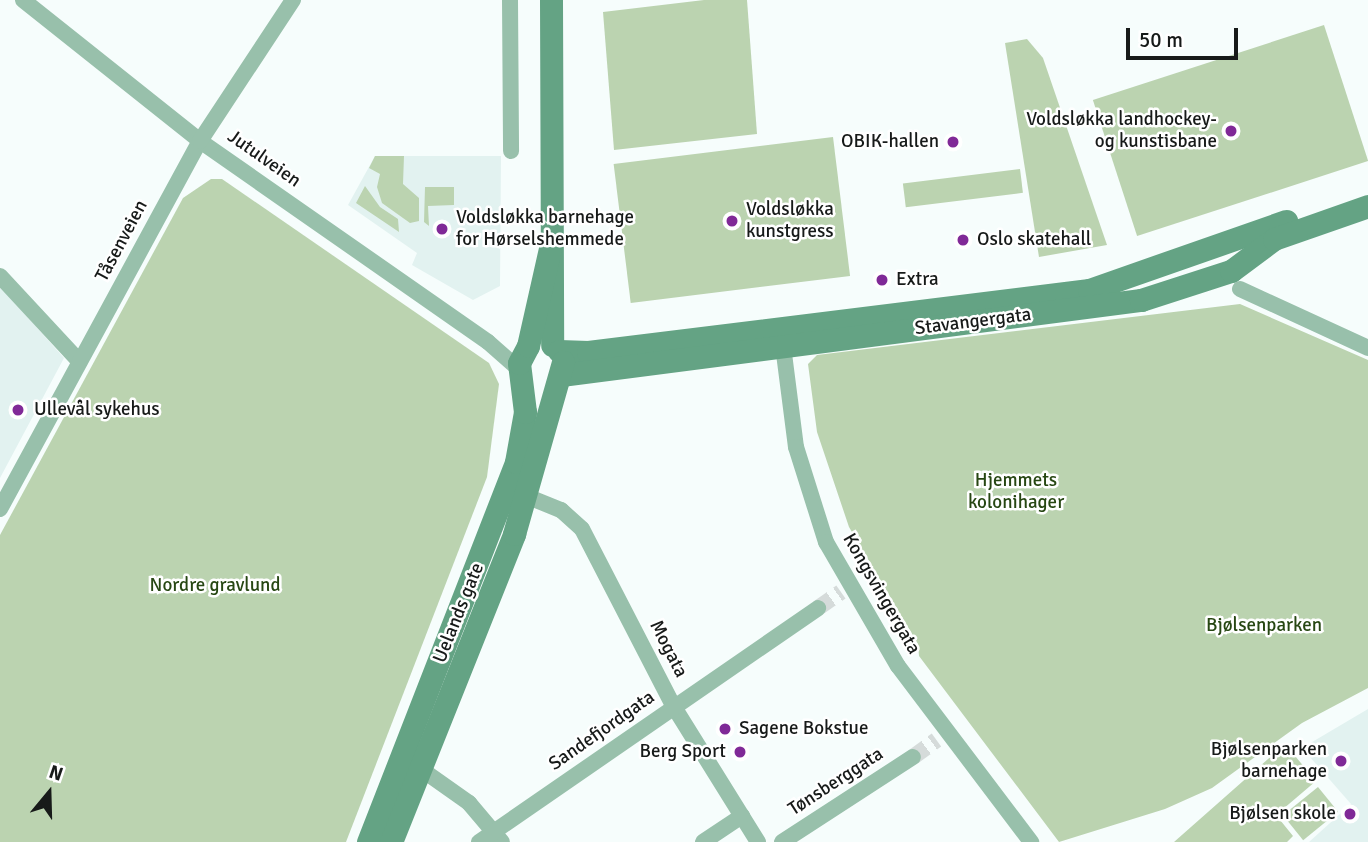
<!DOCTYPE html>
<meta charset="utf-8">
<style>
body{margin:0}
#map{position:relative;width:1368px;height:842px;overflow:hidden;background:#f6fdfc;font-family:Signika,sans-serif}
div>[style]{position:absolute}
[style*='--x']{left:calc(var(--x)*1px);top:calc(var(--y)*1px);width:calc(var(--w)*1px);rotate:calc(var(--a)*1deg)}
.built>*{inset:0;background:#e2f2f0}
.green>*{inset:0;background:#bbd3b0;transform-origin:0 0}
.street-tunnel>*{height:16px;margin-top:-8px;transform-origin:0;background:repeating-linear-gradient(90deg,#d5dbda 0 16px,transparent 0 24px)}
.street>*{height:16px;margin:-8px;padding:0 8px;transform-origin:8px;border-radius:8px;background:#98c0ab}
.secondary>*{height:23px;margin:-11.5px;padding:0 11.5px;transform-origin:11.5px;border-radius:11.5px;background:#64a384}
.dots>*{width:19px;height:19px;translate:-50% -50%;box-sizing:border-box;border:4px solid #fff;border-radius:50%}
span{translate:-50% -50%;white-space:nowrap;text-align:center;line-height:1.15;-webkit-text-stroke:5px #fff;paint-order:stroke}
.poi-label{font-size:19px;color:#171a19}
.right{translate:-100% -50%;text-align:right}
.left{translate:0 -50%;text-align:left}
.street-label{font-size:19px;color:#171a19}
.park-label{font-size:19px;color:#274713}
.north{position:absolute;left:14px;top:758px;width:70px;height:70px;-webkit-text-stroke:5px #fff;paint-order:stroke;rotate:19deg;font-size:19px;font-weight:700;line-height:28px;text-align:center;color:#171a19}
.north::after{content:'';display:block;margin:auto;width:24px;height:32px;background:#171a19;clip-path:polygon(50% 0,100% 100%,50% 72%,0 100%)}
.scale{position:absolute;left:1126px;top:28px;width:112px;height:32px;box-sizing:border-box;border:4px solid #171a19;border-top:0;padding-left:9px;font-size:21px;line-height:24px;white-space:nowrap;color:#171a19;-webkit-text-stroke:5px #fff;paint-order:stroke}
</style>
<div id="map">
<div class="built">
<div style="clip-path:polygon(375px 156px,501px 156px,500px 286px,473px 300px,412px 265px,417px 253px,348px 205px)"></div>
<div style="clip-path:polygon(0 286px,64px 358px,0 478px)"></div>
<div style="clip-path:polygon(1368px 709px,1368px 842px,1309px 842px,1351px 804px,1302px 748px)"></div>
</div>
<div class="green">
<div style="clip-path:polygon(704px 0,747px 0,757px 134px,614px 150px,603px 12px)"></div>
<div style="left:1324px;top:25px;width:143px;height:243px;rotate:72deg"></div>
<div style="clip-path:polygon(1027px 39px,1043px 58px,1107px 245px,1039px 257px,1005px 43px)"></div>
<div style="left:833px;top:137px;width:140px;height:221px;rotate:83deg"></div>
<div style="clip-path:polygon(375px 156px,404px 156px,403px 184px,419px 198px,419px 221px,410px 223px,382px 203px,377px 187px,380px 174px,369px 168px)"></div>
<div style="left:1020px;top:169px;width:24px;height:118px;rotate:83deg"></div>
<div style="clip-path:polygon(211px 179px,222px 179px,489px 363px,499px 384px,487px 477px,346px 842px,0 842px,0 535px,183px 198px)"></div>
<div style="clip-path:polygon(365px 186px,380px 207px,398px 219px,399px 232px,356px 203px)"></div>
<div style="clip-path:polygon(425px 187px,454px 187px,454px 205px,428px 206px,429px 226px,424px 222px)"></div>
<div style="clip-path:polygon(1240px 304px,1368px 360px,1368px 688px,1302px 723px,1212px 788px,1165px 809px,1059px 842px,919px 656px,918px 644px,849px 527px,817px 432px,808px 364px,817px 355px)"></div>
<div style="clip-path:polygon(1285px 744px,1316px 781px,1276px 815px,1293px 836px,1287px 842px,1174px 842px)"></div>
<div style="left:1318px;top:787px;width:32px;height:45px;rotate:51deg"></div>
</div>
<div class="street-tunnel">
<div style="--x:818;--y:608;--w:28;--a:-35"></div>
<div style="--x:913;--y:757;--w:29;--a:-36"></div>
</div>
<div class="street">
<div style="--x:23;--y:0;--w:226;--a:38.5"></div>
<div style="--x:200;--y:141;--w:351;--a:34.9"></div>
<div style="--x:488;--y:342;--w:43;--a:41.2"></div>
<div style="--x:510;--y:0;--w:151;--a:89.6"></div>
<div style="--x:0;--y:276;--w:117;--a:47.1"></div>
<div style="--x:1240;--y:289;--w:141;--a:24.7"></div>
<div style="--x:782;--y:338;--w:110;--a:82.7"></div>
<div style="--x:796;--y:447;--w:100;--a:72.5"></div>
<div style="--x:826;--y:542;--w:143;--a:59.9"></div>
<div style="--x:898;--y:666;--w:221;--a:52.9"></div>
<div style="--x:526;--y:496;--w:38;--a:22"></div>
<div style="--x:561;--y:510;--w:28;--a:42"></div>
<div style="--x:582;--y:529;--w:200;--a:62.7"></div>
<div style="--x:674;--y:707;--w:159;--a:58.1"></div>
<div style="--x:0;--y:509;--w:419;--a:-61.5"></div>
<div style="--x:200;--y:141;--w:169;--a:-56.6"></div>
<div style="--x:421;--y:769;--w:59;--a:35.3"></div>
<div style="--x:469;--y:803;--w:51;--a:49.8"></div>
<div style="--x:479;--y:842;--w:412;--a:-34.6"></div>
<div style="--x:703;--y:842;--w:47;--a:-33.7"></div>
<div style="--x:782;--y:842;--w:156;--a:-33"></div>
</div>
<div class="secondary">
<div style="--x:551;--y:0;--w:345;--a:89.8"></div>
<div style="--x:559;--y:351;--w:29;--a:2"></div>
<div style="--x:588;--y:352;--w:505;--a:-7.05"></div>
<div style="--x:1089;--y:290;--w:209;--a:-19.3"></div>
<div style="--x:561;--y:375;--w:585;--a:-7.37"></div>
<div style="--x:1141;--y:300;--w:95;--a:-17.9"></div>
<div style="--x:1231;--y:271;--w:54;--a:-36.7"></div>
<div style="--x:1274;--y:239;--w:100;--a:-19.3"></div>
<div style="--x:368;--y:842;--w:408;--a:-68.7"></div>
<div style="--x:516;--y:462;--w:51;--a:-79.8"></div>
<div style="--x:525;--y:412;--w:49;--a:-97"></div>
<div style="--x:519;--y:363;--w:19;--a:-62"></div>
<div style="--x:528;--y:346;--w:100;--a:-77.3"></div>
<div style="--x:391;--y:842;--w:332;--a:-68.2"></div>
<div style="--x:514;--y:534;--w:179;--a:-74.1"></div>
</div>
<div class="dots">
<div style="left:1231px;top:131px;background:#802997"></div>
<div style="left:953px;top:142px;background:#802997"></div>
<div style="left:732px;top:221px;background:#802997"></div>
<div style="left:442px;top:229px;background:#802997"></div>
<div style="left:963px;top:240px;background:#802997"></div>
<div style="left:882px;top:280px;background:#802997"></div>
<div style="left:18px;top:410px;background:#802997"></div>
<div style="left:725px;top:729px;background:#802997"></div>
<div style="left:740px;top:752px;background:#802997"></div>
<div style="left:1341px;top:761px;background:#802997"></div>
<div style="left:1350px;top:814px;background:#802997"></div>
</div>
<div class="poi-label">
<span class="right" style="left:1217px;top:131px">Voldsløkka landhockey-<br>og kunstisbane</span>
<span class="right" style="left:939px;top:142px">OBIK-hallen</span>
<span class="left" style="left:746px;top:221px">Voldsløkka<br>kunstgress</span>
<span class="left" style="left:456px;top:229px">Voldsløkka barnehage<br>for Hørselshemmede</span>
<span class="left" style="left:977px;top:240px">Oslo skatehall</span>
<span class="left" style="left:896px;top:280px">Extra</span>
<span class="left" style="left:34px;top:410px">Ullevål sykehus</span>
<span class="left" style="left:739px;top:729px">Sagene Bokstue</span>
<span class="right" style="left:1327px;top:761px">Bjølsenparken<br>barnehage</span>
<span class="right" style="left:726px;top:752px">Berg Sport</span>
<span class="right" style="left:1336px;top:814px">Bjølsen skole</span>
</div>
<div class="street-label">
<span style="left:264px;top:159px;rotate:35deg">Jutulveien</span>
<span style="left:122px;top:241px;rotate:-62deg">Tåsenveien</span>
<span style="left:973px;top:322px;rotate:-7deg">Stavangergata</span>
<span style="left:881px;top:594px;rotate:60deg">Kongsvingergata</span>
<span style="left:459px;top:613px;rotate:-68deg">Uelands gate</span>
<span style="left:668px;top:649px;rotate:63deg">Mogata</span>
<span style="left:602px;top:731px;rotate:-35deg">Sandefjordgata</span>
<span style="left:836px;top:782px;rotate:-33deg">Tønsberggata</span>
</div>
<div class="park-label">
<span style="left:1016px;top:492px">Hjemmets<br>kolonihager</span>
<span style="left:215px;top:586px">Nordre gravlund</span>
<span style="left:1264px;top:626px">Bjølsenparken</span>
</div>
<div class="north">N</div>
<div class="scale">50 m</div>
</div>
